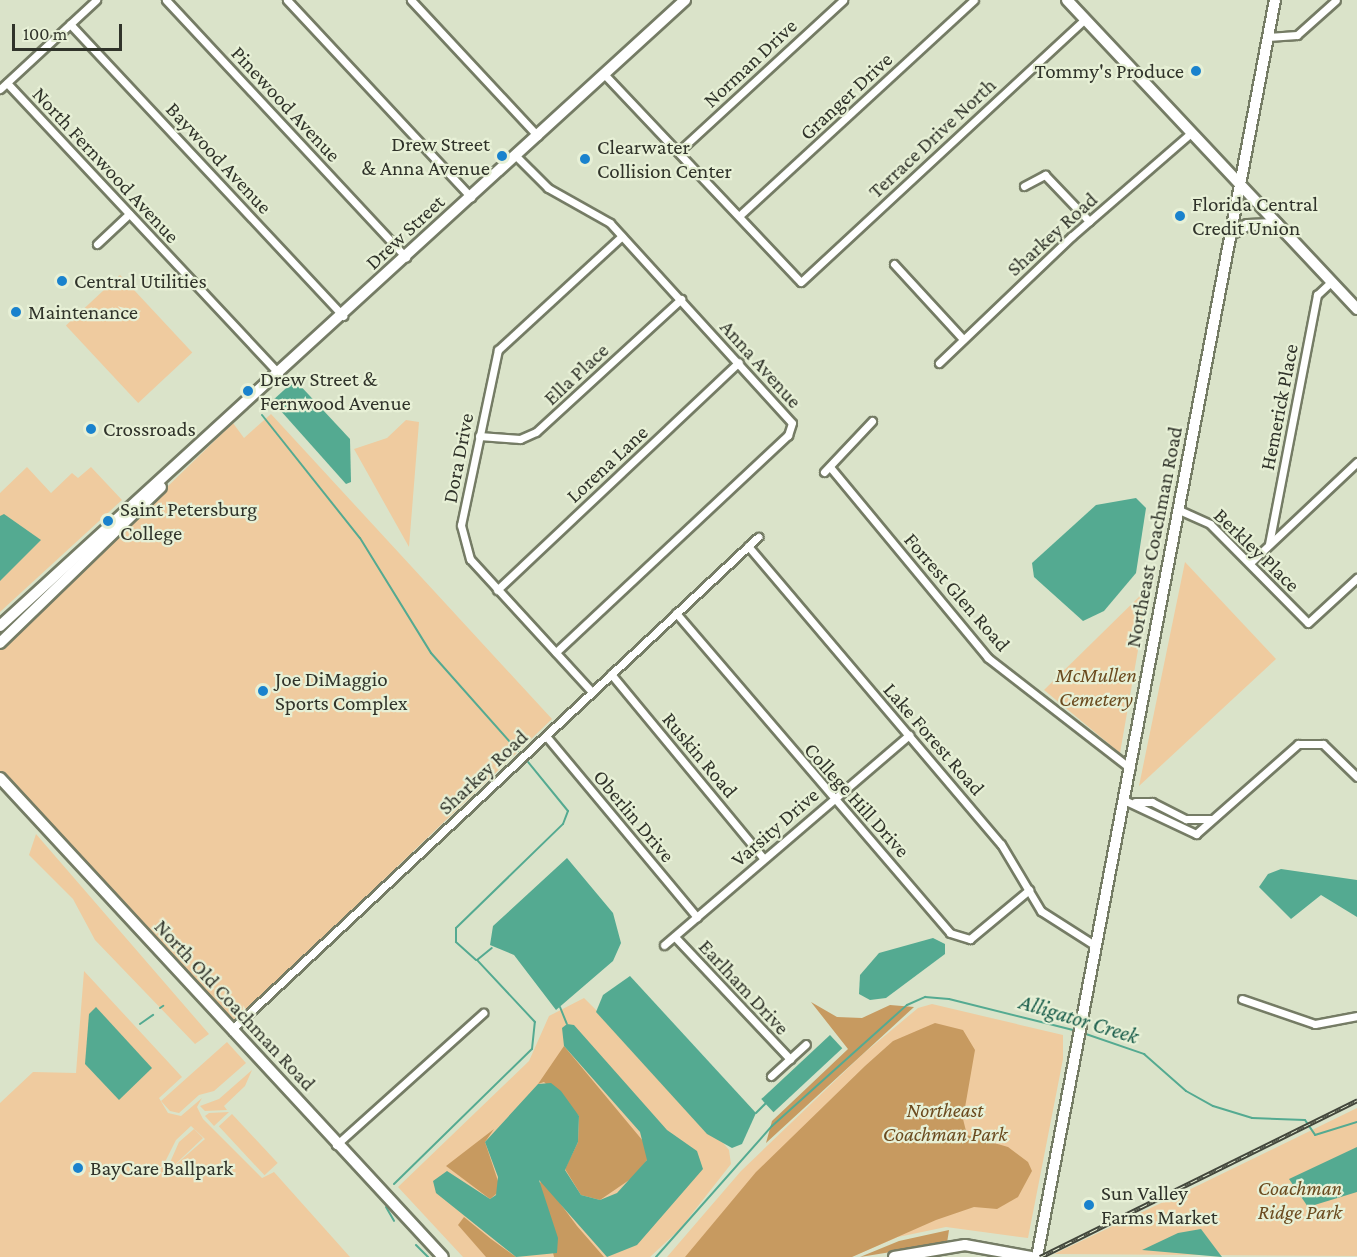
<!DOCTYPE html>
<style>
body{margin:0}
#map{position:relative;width:1357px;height:1257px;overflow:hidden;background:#dae3c9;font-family:"Crimson Pro",serif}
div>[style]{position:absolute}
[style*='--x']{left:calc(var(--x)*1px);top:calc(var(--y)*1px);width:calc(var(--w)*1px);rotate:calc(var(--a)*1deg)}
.green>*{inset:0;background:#efcb9f;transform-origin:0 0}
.forest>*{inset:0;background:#c79a60}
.water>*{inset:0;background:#54aa91;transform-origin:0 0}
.stream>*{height:2px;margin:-1px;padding:0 1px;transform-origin:1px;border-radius:1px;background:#54aa91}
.roads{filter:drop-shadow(2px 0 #757c65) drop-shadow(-2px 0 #757c65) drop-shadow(0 2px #757c65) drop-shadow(0 -2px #757c65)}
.street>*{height:7px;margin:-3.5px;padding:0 3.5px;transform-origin:3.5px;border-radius:3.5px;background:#fff}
.secondary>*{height:10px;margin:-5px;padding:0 5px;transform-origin:5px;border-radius:5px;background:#fff}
.rail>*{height:4.5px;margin-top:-2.25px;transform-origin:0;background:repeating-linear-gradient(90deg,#e7f0d6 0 7px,#42463b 0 14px);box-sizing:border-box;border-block:2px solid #42463b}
.dots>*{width:16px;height:16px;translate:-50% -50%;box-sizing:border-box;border:3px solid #e7f0d6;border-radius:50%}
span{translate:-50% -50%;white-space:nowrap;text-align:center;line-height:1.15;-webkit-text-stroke:4.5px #e7f0d6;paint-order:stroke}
.street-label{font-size:21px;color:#30332a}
.poi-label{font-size:21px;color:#30332a}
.right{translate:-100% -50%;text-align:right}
.left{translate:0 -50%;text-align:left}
.park-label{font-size:21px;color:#6b4b1f;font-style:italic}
.water-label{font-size:22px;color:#195d4b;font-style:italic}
.scale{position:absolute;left:12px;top:24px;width:110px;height:27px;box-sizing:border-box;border:3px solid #30332a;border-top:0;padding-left:8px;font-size:18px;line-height:21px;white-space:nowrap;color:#30332a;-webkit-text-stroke:4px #e7f0d6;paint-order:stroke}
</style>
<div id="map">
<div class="green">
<div style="left:120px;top:275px;width:106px;height:74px;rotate:47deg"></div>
<div style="clip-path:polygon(271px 414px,552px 719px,231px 1025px,0 773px,0 649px,233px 423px,244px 438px)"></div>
<div style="clip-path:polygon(406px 420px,419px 422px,409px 547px,354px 449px,387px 438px)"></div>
<div style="clip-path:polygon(27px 467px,51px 493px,72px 473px,78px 478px,91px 467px,122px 500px,0 612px,0 493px)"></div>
<div style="clip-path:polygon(1185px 562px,1276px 659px,1139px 786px)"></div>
<div style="clip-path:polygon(1149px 587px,1120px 753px,1044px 690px)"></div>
<div style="clip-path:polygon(36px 834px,209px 1034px,195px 1044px,95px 940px,73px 899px,29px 855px)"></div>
<div style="clip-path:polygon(evenodd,84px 971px,182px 1077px,159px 1098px,168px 1113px,181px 1116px,202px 1098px,197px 1107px,203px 1119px,262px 1178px,274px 1172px,350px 1257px,0 1257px,0 1103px,33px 1072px,76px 1073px,84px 971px,191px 1126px,205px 1139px,165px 1174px,203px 1138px,194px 1129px,179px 1142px,168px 1167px,162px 1168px,176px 1140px,191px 1126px)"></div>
<div style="clip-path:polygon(584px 998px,693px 1106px,729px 1150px,731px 1164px,680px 1229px,650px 1257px,463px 1257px,398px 1187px,529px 1061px,549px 1016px)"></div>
<div style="clip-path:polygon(932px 1004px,1063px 1035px,1063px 1059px,1028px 1238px,946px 1227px,898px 1237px,851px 1257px,667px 1257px,741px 1171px,863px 1054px,918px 1008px)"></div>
<div style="clip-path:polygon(227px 1042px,246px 1063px,214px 1091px,199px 1095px,179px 1113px,170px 1111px,161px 1101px)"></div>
<div style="clip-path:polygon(252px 1070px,245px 1086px,224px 1106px,227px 1110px,205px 1111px,200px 1106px,219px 1099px)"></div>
<div style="clip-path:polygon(1357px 1108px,1357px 1256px,1054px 1254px,1199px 1185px)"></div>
<div style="clip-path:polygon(229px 1112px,214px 1126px,205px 1116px,209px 1113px)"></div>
<div style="left:232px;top:1114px;width:67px;height:18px;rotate:47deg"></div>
</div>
<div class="forest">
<div style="clip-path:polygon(811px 1002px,837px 1017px,862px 1018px,890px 1005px,914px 1007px,766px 1143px,772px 1121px,848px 1049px)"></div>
<div style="clip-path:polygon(935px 1023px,963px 1030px,975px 1050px,963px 1119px,967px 1135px,1008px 1147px,1028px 1162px,1032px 1171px,1018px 1197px,997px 1209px,974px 1207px,936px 1220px,852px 1257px,685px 1257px,756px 1172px,865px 1066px,893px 1041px)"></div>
<div style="clip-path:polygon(564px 1046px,648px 1147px,647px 1160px,635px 1176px,600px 1200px,581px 1195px,565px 1169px,578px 1142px,579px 1116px,544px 1082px,538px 1084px)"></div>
<div style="clip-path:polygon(494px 1129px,485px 1142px,501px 1190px,490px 1199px,446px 1166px)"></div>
<div style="clip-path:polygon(542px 1179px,577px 1226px,604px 1257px,554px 1257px,538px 1187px)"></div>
<div style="clip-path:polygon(464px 1217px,491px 1239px,516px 1257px,486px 1257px,458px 1225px)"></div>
<div style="clip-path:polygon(949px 1230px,947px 1243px,860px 1257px,899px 1241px)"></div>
</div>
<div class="water">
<div style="clip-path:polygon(295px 380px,350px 439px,351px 482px,346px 484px,272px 401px)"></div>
<div style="clip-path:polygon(1136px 498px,1146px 508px,1136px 573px,1104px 611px,1083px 621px,1034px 577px,1032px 563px,1096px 505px)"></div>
<div style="clip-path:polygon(4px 514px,41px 540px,0 581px,0 516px)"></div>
<div style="clip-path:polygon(567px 858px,613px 913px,621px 943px,613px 961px,556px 1010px,514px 955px,490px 945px,493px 926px)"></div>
<div style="clip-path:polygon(1281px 869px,1357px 880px,1357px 917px,1321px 895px,1291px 919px,1259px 887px,1268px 874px)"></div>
<div style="clip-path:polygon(933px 938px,945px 944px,945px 954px,886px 998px,870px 1000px,859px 994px,860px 975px,879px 953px)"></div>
<div style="clip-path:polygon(630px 976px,756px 1113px,742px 1144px,732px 1148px,707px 1134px,596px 1012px,603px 995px)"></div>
<div style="clip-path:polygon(96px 1007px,152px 1068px,119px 1100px,85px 1064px,89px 1014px)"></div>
<div style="clip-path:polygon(567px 1024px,574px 1025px,667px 1130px,697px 1151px,703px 1169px,637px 1245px,607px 1257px,539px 1180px,558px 1238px,557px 1253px,516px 1257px,436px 1193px,433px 1181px,447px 1171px,490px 1199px,496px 1195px,498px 1177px,485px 1142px,538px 1084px,551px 1083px,561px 1091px,579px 1116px,578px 1142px,565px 1170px,581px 1195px,600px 1200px,617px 1193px,647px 1160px,640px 1132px,564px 1046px,562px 1028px)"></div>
<div style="left:830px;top:1035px;width:18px;height:94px;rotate:47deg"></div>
<div style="clip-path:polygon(1357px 1147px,1357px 1192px,1308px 1207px,1289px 1179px)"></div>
<div style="clip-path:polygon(1201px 1229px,1222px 1257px,1142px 1250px,1178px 1233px)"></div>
</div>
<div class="stream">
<div style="--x:262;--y:415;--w:157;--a:51.5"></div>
<div style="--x:360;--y:538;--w:135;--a:58.3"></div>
<div style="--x:431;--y:653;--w:131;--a:48.4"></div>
<div style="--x:476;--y:960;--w:27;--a:-138"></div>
<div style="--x:456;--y:942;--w:14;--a:-90"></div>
<div style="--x:456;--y:928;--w:149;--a:-44.2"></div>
<div style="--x:563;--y:824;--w:14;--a:-69"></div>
<div style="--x:568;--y:811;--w:63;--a:-129.2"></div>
<div style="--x:560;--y:1007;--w:18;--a:68"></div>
<div style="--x:160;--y:1008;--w:4;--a:-34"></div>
<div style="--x:140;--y:1024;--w:16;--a:-35"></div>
<div style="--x:1083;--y:1033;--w:65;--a:19"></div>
<div style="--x:1144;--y:1054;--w:56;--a:41.4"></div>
<div style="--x:1186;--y:1091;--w:31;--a:29"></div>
<div style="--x:1213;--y:1106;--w:41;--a:17.1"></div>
<div style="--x:1252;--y:1118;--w:53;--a:2.2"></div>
<div style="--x:1305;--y:1120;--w:18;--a:56"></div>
<div style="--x:1315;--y:1135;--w:44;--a:-17.2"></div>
<div style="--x:756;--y:1113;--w:16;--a:-45"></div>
<div style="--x:394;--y:1184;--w:193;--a:-44.4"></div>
<div style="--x:532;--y:1049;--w:27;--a:-84"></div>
<div style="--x:535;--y:1022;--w:85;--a:-133.1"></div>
<div style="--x:477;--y:960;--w:19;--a:-39"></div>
<div style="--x:386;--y:1207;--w:16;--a:60"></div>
<div style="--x:416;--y:1245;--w:17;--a:45"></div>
<div style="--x:656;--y:1257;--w:175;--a:-48.5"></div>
<div style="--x:772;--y:1126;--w:181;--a:-41.9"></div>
<div style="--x:907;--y:1005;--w:20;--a:-24"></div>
<div style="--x:925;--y:997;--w:24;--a:5"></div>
<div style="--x:949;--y:999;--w:132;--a:14"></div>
</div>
<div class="roads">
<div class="street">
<div style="--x:166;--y:0;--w:352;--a:47"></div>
<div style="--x:287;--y:0;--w:270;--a:47"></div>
<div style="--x:411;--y:0;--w:186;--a:47"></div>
<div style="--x:70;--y:24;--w:400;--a:46.9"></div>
<div style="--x:1268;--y:37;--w:29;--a:-4"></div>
<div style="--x:1297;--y:35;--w:52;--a:-41.9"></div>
<div style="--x:604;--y:74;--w:286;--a:46.6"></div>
<div style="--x:801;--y:282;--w:387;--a:-42.8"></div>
<div style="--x:7;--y:83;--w:398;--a:46.9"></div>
<div style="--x:0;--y:89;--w:131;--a:-42.8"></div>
<div style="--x:679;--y:151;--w:223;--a:-42.6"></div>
<div style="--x:516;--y:156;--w:45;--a:45"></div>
<div style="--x:548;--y:188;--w:71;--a:29.4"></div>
<div style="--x:610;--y:223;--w:270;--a:47.7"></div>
<div style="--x:792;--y:423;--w:13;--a:108"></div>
<div style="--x:788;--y:435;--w:318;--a:136.9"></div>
<div style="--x:1024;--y:186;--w:24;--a:-28"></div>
<div style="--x:1045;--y:175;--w:64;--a:46.3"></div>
<div style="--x:739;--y:216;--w:319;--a:-42.6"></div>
<div style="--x:97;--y:244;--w:44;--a:-43.2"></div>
<div style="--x:894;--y:264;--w:102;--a:47.4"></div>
<div style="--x:939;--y:363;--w:184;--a:-43.7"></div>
<div style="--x:1072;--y:236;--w:157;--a:-40.9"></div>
<div style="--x:479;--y:436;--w:41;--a:4.2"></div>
<div style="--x:520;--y:439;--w:17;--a:-24"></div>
<div style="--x:536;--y:432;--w:197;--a:-42.5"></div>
<div style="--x:830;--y:467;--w:248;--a:50.4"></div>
<div style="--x:988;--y:658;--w:180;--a:37.8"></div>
<div style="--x:824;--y:472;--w:70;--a:-46.7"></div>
<div style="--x:1179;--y:510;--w:34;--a:24"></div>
<div style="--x:1210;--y:524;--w:139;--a:45.3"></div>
<div style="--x:1308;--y:623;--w:67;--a:-42.6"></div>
<div style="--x:1269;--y:544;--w:254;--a:-79.1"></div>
<div style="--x:1317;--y:295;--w:19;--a:-43"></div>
<div style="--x:748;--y:546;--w:391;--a:49.7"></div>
<div style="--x:1001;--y:844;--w:78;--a:59.2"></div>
<div style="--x:1041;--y:911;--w:65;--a:32.5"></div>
<div style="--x:1251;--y:562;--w:146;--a:-43.3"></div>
<div style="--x:497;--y:590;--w:332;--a:-43.3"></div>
<div style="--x:676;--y:613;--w:421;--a:49.4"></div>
<div style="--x:950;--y:933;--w:21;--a:17"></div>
<div style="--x:970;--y:939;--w:77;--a:-39.7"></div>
<div style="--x:611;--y:674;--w:239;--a:50.4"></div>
<div style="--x:592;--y:692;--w:180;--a:-132.5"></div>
<div style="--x:470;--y:559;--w:35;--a:-105"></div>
<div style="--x:461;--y:525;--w:179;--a:-78.1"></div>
<div style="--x:498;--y:350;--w:168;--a:-42.6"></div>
<div style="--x:546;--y:736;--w:236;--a:50.2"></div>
<div style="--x:1124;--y:800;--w:80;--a:25.3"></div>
<div style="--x:1196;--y:834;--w:136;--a:-41.4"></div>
<div style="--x:1298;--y:744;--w:25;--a:0"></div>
<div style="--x:1323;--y:744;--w:47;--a:44.1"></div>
<div style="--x:1135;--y:802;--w:17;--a:0"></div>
<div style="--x:1152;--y:802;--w:38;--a:27"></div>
<div style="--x:1186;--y:819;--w:25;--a:0"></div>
<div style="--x:675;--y:937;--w:168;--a:46.7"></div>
<div style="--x:664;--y:945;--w:323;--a:-40.6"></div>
<div style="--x:1242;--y:999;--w:77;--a:18.9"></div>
<div style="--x:1315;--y:1024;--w:43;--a:-10.8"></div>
<div style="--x:231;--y:1030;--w:722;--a:-43.09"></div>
<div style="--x:771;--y:1076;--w:47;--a:-42.4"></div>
<div style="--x:336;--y:1145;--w:198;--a:-41.9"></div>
</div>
<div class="secondary">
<div style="--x:1067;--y:0;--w:424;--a:46.8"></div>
<div style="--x:1231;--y:234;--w:18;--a:-29"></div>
<div style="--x:1247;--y:225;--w:30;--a:-2"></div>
<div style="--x:0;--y:626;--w:928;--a:-42.42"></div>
<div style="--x:0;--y:643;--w:224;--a:-44.1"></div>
<div style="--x:0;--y:778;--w:652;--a:47.24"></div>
<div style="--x:894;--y:1257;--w:72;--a:-9.6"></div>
<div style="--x:965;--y:1245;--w:67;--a:10.3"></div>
<div style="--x:1037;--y:1257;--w:1279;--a:-79.28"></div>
</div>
</div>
<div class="rail">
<div style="--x:1040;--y:1257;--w:354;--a:-26.3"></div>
</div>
<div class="dots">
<div style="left:1196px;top:71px;background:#1982cd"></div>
<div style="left:502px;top:156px;background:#1982cd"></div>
<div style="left:585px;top:159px;background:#1982cd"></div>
<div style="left:1180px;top:216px;background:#1982cd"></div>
<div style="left:62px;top:281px;background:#1982cd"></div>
<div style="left:16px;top:312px;background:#1982cd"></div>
<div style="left:248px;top:391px;background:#1982cd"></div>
<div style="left:91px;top:429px;background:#1982cd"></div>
<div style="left:108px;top:521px;background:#1982cd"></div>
<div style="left:263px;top:691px;background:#1982cd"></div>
<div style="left:78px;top:1168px;background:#1982cd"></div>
<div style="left:1089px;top:1205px;background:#1982cd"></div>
</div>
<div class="street-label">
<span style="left:750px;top:63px;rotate:-43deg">Norman Drive</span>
<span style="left:846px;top:96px;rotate:-43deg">Granger Drive</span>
<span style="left:286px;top:104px;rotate:47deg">Pinewood Avenue</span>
<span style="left:932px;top:138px;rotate:-43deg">Terrace Drive North</span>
<span style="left:219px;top:158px;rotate:47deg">Baywood Avenue</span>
<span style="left:106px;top:165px;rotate:47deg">North Fernwood Avenue</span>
<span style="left:405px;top:232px;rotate:-43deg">Drew Street</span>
<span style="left:1052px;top:234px;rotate:-42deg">Sharkey Road</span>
<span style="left:761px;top:364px;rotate:48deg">Anna Avenue</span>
<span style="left:576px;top:374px;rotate:-43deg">Ella Place</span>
<span style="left:1279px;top:407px;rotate:-79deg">Hemerick Place</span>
<span style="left:458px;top:458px;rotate:-79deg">Dora Drive</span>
<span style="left:607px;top:464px;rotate:-43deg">Lorena Lane</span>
<span style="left:1154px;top:537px;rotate:-79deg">Northeast Coachman Road</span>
<span style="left:1257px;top:550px;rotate:44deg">Berkley Place</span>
<span style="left:957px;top:592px;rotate:49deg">Forrest Glen Road</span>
<span style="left:934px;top:739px;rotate:49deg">Lake Forest Road</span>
<span style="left:700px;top:755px;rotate:50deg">Ruskin Road</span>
<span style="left:483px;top:772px;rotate:-43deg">Sharkey Road</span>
<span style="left:857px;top:800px;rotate:48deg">College Hill Drive</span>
<span style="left:634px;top:816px;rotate:50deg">Oberlin Drive</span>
<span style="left:775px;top:827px;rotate:-41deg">Varsity Drive</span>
<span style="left:744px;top:987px;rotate:47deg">Earlham Drive</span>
<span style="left:235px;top:1005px;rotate:47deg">North Old Coachman Road</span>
</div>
<div class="poi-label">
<span class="right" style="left:1184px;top:71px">Tommy's Produce</span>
<span class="right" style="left:490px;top:156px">Drew Street<br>&amp; Anna Avenue</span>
<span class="left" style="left:597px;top:159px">Clearwater<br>Collision Center</span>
<span class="left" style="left:1192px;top:216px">Florida Central<br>Credit Union</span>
<span class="left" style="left:74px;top:281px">Central Utilities</span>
<span class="left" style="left:28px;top:312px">Maintenance</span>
<span class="left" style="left:260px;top:391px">Drew Street &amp;<br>Fernwood Avenue</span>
<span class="left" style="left:103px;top:429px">Crossroads</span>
<span class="left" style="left:120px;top:521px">Saint Petersburg<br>College</span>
<span class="left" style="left:275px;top:691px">Joe DiMaggio<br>Sports Complex</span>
<span class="left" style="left:90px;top:1168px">BayCare Ballpark</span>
<span class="left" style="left:1101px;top:1205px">Sun Valley<br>Farms Market</span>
</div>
<div class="park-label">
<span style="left:1096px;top:687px">McMullen<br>Cemetery</span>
<span style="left:945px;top:1122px">Northeast<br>Coachman Park</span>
<span style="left:1300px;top:1200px">Coachman<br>Ridge Park</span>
</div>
<div class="water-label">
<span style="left:1079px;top:1019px;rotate:17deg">Alligator Creek</span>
</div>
<div class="scale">100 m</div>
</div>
